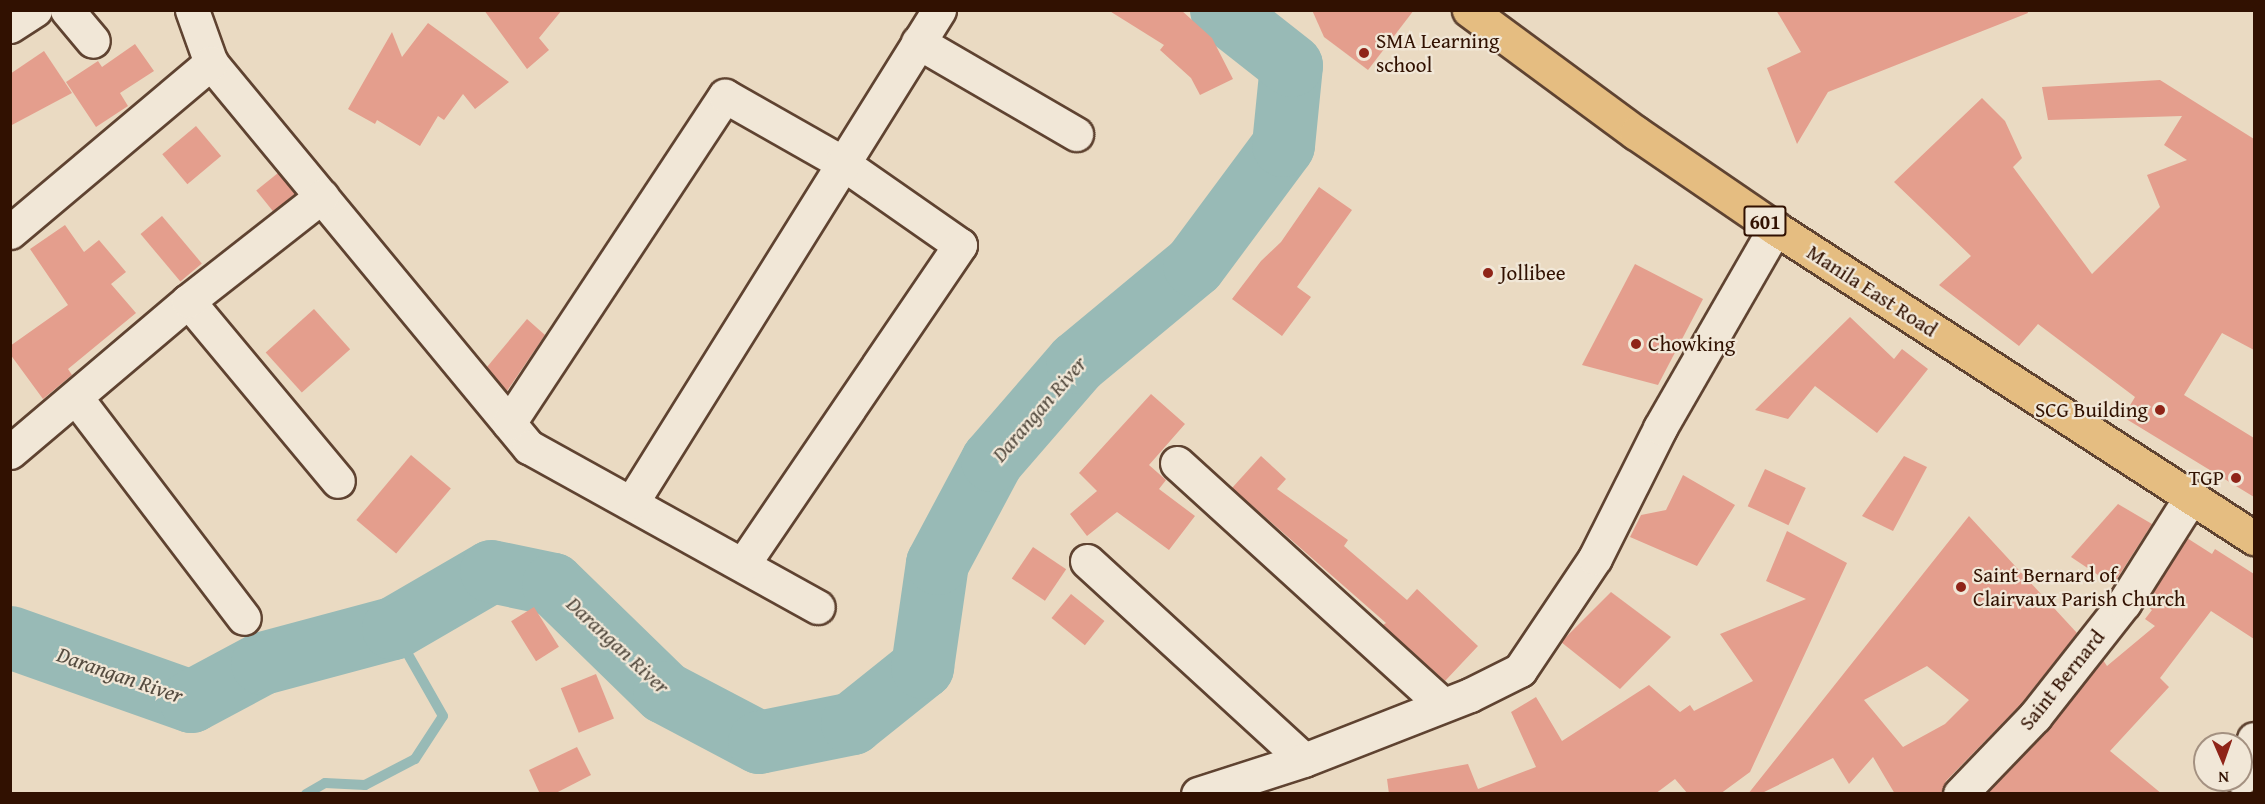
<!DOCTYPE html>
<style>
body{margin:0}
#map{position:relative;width:2265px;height:804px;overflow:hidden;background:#eadac2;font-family:"Gentium Book Plus",serif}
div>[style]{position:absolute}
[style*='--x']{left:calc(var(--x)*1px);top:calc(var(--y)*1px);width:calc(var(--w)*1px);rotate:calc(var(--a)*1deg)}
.stream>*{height:10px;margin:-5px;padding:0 5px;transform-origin:5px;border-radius:5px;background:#98bab6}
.river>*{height:63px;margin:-31.5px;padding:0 31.5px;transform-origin:31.5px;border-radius:31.5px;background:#98bab6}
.building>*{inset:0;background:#e49e8d;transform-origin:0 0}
.roads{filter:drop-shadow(2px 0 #5f4331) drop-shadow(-2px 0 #5f4331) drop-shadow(0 2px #5f4331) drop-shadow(0 -2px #5f4331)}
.minor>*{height:33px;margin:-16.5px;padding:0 16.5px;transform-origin:16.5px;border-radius:16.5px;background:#f1e7d7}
.major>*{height:33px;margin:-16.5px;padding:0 16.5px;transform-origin:16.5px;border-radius:16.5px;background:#e5bd81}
.dots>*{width:16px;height:16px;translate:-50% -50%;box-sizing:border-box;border:3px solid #f1e7d7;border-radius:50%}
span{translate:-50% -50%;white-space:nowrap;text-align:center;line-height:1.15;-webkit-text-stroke:4.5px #f1e7d7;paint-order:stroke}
.shield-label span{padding:2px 4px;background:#f1e7d7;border:2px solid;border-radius:4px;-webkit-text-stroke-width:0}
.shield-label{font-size:20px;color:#311101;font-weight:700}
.poi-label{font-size:21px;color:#311101}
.left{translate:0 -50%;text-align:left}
.right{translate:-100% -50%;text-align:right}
.street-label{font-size:21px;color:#311101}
.water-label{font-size:22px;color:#554c40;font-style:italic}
.frame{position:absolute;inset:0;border:12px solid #311101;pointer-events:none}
.north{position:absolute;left:2193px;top:732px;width:60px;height:60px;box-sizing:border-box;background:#f1e7d7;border:2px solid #a49181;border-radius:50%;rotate:178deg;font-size:16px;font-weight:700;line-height:24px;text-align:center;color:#311101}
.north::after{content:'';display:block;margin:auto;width:21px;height:27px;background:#8f2418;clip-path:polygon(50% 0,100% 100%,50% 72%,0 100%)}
</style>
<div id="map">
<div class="stream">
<div style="--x:306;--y:794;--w:22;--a:-30"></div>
<div style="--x:325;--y:783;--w:40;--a:2.9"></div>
<div style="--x:365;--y:785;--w:56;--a:-27.5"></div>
<div style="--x:415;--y:759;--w:51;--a:-56.9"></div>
<div style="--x:443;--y:716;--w:101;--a:-119.6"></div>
</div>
<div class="river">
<div style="--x:10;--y:637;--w:192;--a:19.5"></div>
<div style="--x:191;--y:701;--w:81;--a:-28.2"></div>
<div style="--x:262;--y:663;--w:136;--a:-15"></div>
<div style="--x:393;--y:628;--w:113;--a:-30.2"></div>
<div style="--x:491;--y:571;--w:63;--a:11.8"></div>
<div style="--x:553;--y:584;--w:155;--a:44.2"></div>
<div style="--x:664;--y:692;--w:107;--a:27.8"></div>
<div style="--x:759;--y:742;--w:95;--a:-11.5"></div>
<div style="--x:852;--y:723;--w:90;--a:-38.7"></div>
<div style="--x:922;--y:667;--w:105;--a:-81.8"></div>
<div style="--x:937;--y:563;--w:117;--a:-61.9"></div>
<div style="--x:992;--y:460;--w:130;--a:-49.1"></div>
<div style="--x:1077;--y:362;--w:152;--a:-39.7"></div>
<div style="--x:1194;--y:265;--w:149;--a:-53.4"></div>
<div style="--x:1283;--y:145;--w:80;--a:-84.3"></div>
<div style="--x:1291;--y:65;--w:89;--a:-141.8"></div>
</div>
<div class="building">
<div style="clip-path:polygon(484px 10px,562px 10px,539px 38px,549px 50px,527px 69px)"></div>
<div style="clip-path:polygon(1108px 10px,1181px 10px,1212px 38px,1233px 79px,1200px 95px,1191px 78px,1160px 50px,1164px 45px)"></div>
<div style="clip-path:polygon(1312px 10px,1414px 10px,1368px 70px,1324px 37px)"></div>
<div style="clip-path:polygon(1776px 10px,2027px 10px,2028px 13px,1828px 92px,1797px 144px,1767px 68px,1801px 52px)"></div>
<div style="clip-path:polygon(428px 23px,509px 82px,475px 109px,463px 94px,444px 120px,438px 116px,420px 146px,377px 120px,375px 124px,348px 109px,392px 32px,402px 57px)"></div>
<div style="clip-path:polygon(135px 44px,154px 71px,120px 93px,128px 106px,96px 127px,66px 82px,98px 61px,102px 67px)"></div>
<div style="clip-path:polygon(44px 51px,72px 93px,10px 126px,10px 74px)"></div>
<div style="clip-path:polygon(2160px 80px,2254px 139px,2254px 350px,2222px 333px,2184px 395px,2254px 438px,2254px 497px,2123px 417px,2135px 397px,2038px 324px,2019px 346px,1939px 285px,1971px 256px,1894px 182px,1982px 98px,2005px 121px,2022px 158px,2013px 167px,2092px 274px,2160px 207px,2147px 175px,2187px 160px,2164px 145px,2182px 116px,2048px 120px,2042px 87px)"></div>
<div style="left:196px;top:126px;width:39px;height:44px;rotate:50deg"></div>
<div style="left:278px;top:173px;width:27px;height:28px;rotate:51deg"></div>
<div style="clip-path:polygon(1319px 187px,1352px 210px,1297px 287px,1311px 297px,1282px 336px,1232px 299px,1261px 261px,1281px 242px)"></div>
<div style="left:162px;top:216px;width:62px;height:28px;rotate:50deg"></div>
<div style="clip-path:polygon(65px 225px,84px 252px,99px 240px,126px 272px,111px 284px,136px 313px,68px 369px,72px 375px,43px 399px,10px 354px,10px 346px,68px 305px,30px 249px)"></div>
<div style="clip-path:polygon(1635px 264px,1703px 299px,1658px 385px,1582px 365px)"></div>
<div style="left:314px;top:309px;width:54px;height:65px;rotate:48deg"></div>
<div style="clip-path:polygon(1850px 317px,1894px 359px,1902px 349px,1928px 369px,1877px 433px,1815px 386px,1788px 419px,1755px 410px)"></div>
<div style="clip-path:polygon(527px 319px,545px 335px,507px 391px,487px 367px)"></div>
<div style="clip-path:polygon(1151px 394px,1185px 424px,1149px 465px,1166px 480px,1159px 489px,1195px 516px,1169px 550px,1117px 512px,1087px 536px,1070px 514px,1097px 491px,1079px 473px)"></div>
<div style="left:411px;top:455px;width:52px;height:85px;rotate:40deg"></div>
<div style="clip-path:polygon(1261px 456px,1286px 479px,1277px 489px,1348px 540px,1344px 546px,1407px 600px,1417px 589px,1478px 646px,1445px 681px,1383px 625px,1386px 623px,1232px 488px)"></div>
<div style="clip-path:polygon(1904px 456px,1927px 467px,1893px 531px,1862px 516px)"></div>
<div style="left:1765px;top:469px;width:45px;height:41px;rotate:25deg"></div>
<div style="clip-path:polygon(1683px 475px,1735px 505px,1697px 566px,1630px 537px,1641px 515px,1666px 510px)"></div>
<div style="clip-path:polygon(2118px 504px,2152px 524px,2113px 585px,2071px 557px)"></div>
<div style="clip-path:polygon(evenodd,1969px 516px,2077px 633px,2021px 704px,1946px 781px,1942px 794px,1895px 794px,1873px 757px,1849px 784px,1833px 758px,1760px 794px,1748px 794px,1969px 516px,1927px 666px,1969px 700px,1945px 724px,1903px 747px,1864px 700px,1927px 666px)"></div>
<div style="clip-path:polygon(1787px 531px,1847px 563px,1750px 772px,1720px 794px,1688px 794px,1675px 779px,1655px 794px,1389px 794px,1387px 779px,1468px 764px,1478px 789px,1536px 767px,1511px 712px,1536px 697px,1562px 741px,1649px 685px,1680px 712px,1690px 705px,1694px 711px,1753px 681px,1720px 634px,1806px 599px,1766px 581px)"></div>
<div style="clip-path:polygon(2187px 538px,2212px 554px,2215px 549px,2254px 574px,2254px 639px,2211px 611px,2160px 678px,2169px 687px,2110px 751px,2162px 794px,1986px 794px,2049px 729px,2103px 660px,2107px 666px,2155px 626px,2145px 619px,2152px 610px,2145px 605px)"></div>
<div style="left:1033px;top:547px;width:40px;height:38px;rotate:34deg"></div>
<div style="clip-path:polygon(1611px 592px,1671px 637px,1620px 689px,1561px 642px)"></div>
<div style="left:1071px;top:594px;width:43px;height:31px;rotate:39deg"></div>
<div style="left:534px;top:607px;width:47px;height:27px;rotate:58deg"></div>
<div style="left:596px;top:674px;width:48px;height:38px;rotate:68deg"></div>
<div style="clip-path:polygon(577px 747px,591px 775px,554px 794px,540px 794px,529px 770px)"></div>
</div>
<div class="roads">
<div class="minor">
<div style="--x:67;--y:10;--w:40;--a:50"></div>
<div style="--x:192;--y:10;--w:56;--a:70.3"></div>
<div style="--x:211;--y:63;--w:499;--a:50.4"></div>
<div style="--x:529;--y:447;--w:330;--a:29"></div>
<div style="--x:10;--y:26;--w:30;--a:-33"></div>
<div style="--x:918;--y:42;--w:183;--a:30.2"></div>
<div style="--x:10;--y:232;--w:263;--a:-40.1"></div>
<div style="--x:188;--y:301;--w:234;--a:50.2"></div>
<div style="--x:77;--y:399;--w:275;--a:52.7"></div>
<div style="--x:509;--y:423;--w:392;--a:-56.6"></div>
<div style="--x:725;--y:96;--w:133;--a:29.6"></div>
<div style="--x:841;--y:162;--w:145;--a:34.9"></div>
<div style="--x:960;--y:245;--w:386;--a:124.2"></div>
<div style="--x:10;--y:452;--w:233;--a:-40.3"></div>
<div style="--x:188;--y:301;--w:170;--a:-38.1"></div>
<div style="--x:1177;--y:463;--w:358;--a:42.3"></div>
<div style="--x:632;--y:502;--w:580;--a:-58.04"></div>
<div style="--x:1087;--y:561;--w:294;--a:42.5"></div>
<div style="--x:2241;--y:778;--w:41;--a:-71.6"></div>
<div style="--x:1198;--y:794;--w:111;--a:-17.8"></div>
<div style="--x:1304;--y:760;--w:178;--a:-21.4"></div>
<div style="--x:1470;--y:695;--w:56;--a:-26.6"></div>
<div style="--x:1520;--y:670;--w:135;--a:-56.2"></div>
<div style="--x:1595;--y:558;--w:145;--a:-63.4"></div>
<div style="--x:1660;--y:428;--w:231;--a:-60.1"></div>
<div style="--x:1960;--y:794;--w:108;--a:-46.1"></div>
<div style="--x:2035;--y:716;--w:144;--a:-51.8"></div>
<div style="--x:2124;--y:603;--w:125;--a:-57.7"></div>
</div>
<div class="major">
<div style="--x:1469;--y:10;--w:207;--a:36.4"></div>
<div style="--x:1636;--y:133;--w:168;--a:34.4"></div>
<div style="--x:1775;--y:228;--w:571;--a:32.91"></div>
</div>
</div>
<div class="dots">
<div style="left:1364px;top:53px;background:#8f2418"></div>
<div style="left:1488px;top:273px;background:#8f2418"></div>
<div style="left:1636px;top:344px;background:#8f2418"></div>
<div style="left:2160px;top:410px;background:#8f2418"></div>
<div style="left:2236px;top:478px;background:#8f2418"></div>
<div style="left:1961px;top:587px;background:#8f2418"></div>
</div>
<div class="shield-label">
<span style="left:1765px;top:221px">601</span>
</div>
<div class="poi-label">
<span class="left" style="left:1376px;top:53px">SMA Learning<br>school</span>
<span class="left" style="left:1500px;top:273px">Jollibee</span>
<span class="left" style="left:1648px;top:344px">Chowking</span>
<span class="right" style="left:2148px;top:410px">SCG Building</span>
<span class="right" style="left:2224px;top:478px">TGP</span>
<span class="left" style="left:1973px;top:587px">Saint Bernard of<br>Clairvaux Parish Church</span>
</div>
<div class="street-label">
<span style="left:1872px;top:291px;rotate:33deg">Manila East Road</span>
<span style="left:2062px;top:680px;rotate:-51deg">Saint Bernard</span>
</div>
<div class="water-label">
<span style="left:1039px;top:409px;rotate:-49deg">Darangan River</span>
<span style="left:618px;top:645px;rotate:43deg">Darangan River</span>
<span style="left:120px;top:675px;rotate:19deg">Darangan River</span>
</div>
<div class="frame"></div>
<div class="north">N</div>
</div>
